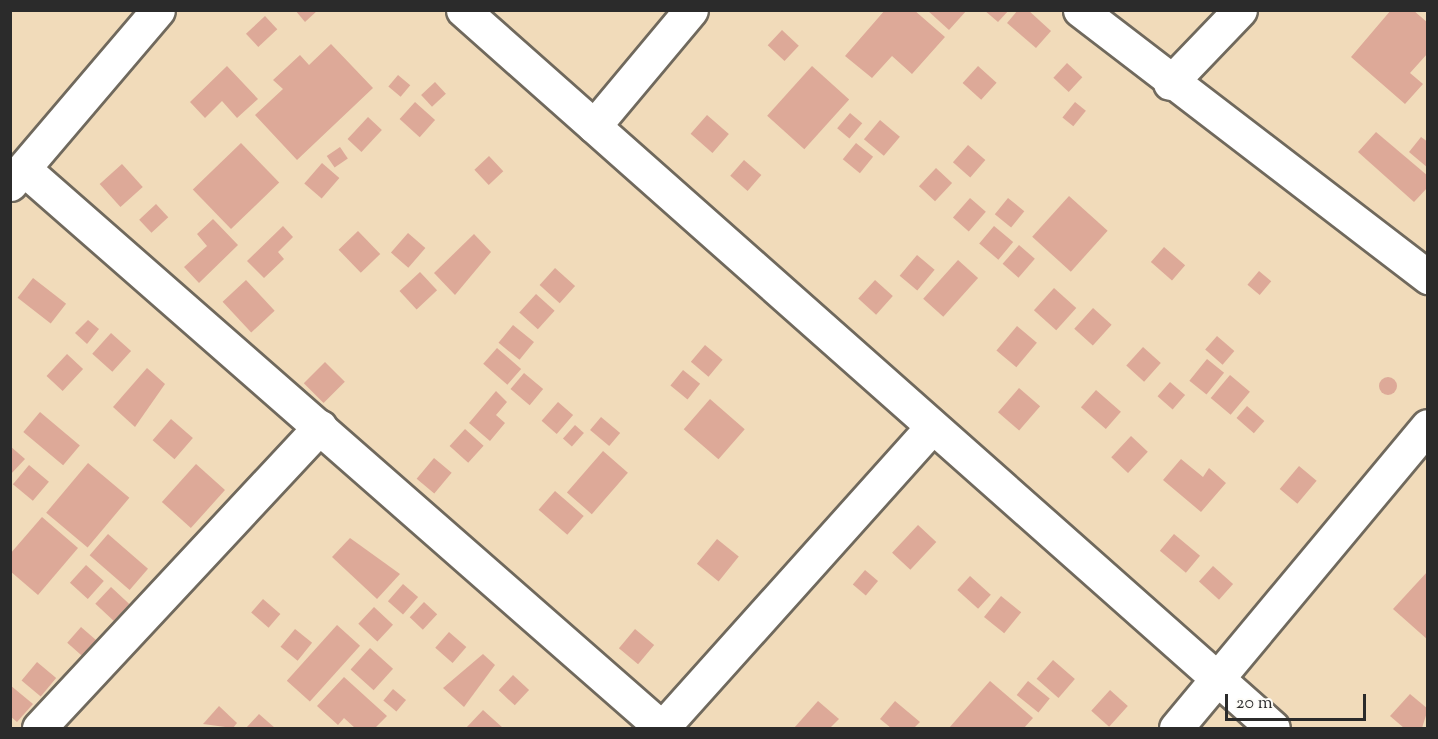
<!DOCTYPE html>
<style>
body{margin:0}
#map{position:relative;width:1438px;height:739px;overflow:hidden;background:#f1dbba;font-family:"Sorts Mill Goudy",serif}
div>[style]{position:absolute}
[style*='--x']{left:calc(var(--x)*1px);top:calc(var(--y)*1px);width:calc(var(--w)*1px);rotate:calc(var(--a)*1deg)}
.building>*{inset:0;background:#dda998;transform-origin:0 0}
.round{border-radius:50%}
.roads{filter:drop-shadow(2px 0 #70695d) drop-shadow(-2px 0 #70695d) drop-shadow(0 2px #70695d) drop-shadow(0 -2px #70695d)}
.minor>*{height:33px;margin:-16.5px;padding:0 16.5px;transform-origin:16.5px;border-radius:16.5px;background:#fff}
span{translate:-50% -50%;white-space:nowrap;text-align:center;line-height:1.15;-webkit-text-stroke:4.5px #fdfcf7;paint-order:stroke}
.frame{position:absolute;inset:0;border:12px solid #2b2b2b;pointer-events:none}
.scale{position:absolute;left:1225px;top:694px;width:141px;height:27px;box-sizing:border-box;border:3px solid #2b2b2b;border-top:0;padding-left:8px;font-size:18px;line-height:21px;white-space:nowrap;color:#2b2b2b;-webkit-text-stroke:4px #fdfcf7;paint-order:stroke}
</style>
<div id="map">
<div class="building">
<div style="clip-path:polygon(295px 10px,318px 10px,305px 22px)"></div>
<div style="clip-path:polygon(885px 10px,914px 10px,945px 37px,912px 74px,892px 56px,872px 78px,845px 56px)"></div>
<div style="clip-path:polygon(927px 10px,967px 10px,949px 30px)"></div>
<div style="clip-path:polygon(984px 10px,1009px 10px,998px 22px)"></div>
<div style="clip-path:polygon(1018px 10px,1028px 10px,1051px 31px,1036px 48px,1007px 23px)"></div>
<div style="clip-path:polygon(1391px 10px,1413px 10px,1428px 23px,1428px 53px,1410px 73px,1423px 84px,1405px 104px,1351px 57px)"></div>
<div style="left:265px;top:16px;width:18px;height:26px;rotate:47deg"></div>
<div style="left:782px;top:30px;width:23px;height:21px;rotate:43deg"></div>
<div style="clip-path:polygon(331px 44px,373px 88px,297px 160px,255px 115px,283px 89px,273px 80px,300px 55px,309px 65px)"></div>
<div style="left:1067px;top:63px;width:21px;height:20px;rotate:43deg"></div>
<div style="clip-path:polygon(227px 66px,258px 99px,237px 118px,222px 101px,205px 118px,190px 102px)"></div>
<div style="left:812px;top:66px;width:50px;height:67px;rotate:42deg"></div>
<div style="left:978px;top:66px;width:25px;height:23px;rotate:42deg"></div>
<div style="left:398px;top:75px;width:16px;height:15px;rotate:40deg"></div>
<div style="left:435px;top:82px;width:16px;height:19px;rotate:47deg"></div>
<div style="left:415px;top:102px;width:27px;height:23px;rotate:42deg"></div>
<div style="left:1075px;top:102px;width:14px;height:20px;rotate:39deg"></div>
<div style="left:850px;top:113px;width:16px;height:20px;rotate:40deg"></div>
<div style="left:707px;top:115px;width:29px;height:25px;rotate:41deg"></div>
<div style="left:368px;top:117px;width:19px;height:30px;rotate:43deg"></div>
<div style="left:880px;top:120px;width:26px;height:25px;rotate:40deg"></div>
<div style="clip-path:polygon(1376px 132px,1428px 176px,1428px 187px,1414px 202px,1358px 152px)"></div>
<div style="clip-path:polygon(1421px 137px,1428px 142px,1428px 168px,1409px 152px)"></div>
<div style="left:241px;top:143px;width:55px;height:67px;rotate:46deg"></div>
<div style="left:856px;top:143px;width:22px;height:21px;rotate:39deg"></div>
<div style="left:968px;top:145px;width:23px;height:23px;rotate:41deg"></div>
<div style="left:340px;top:147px;width:14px;height:16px;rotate:56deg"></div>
<div style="left:489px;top:156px;width:21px;height:20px;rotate:47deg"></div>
<div style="left:744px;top:160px;width:23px;height:21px;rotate:41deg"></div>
<div style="left:322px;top:163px;width:23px;height:27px;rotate:41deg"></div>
<div style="left:122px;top:164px;width:31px;height:30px;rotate:48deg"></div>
<div style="left:936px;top:168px;width:22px;height:25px;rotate:43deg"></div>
<div style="left:1069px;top:196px;width:52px;height:55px;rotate:42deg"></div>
<div style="left:970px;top:198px;width:21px;height:26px;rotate:41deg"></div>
<div style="left:1008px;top:198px;width:21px;height:21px;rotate:39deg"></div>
<div style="left:156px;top:204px;width:18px;height:23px;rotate:47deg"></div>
<div style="clip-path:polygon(213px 219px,238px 245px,199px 283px,184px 267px,207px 246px,197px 234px)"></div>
<div style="clip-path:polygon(283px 226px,293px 237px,278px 252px,284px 259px,264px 278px,247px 261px)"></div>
<div style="left:994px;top:226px;width:25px;height:23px;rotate:40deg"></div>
<div style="left:358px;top:231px;width:32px;height:27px;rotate:46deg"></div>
<div style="left:408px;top:233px;width:23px;height:26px;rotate:41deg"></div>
<div style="clip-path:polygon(474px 234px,491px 252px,455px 295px,434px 273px)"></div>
<div style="left:1019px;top:245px;width:21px;height:25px;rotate:41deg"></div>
<div style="left:1164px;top:247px;width:28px;height:20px;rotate:41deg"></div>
<div style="left:917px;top:255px;width:23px;height:27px;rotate:40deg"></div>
<div style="left:958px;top:260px;width:27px;height:52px;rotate:42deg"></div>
<div style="left:555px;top:268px;width:27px;height:23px;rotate:42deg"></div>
<div style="left:1259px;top:271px;width:16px;height:18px;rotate:40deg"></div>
<div style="left:420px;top:272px;width:25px;height:28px;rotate:47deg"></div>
<div style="left:33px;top:278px;width:42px;height:25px;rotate:38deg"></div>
<div style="left:246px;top:280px;width:42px;height:32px;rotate:47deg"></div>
<div style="left:875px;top:280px;width:24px;height:25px;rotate:42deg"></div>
<div style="left:1054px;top:288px;width:30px;height:30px;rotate:42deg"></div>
<div style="left:536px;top:294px;width:25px;height:25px;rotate:42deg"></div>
<div style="left:1093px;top:308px;width:25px;height:28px;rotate:42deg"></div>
<div style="clip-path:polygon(88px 320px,99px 329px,87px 344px,75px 333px)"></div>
<div style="left:513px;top:325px;width:27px;height:23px;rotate:39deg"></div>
<div style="left:1017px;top:326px;width:26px;height:32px;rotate:40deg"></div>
<div style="left:111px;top:333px;width:27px;height:28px;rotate:42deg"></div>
<div style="left:1217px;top:336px;width:23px;height:18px;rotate:41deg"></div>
<div style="left:705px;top:345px;width:23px;height:22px;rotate:40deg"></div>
<div style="left:1143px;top:347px;width:24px;height:25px;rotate:42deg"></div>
<div style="left:497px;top:348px;width:32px;height:21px;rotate:41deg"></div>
<div style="left:67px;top:354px;width:22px;height:30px;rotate:43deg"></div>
<div style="left:1207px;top:359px;width:22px;height:28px;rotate:39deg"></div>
<div style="left:325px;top:362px;width:28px;height:30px;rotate:45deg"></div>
<div style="clip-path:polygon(147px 368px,165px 384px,135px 427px,113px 407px)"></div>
<div style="left:683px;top:370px;width:22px;height:20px;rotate:39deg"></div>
<div style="left:524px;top:373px;width:25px;height:21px;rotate:40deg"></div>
<div style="left:1230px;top:375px;width:26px;height:30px;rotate:40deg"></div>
<div class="round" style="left:1379px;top:377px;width:18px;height:18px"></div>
<div style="left:1170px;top:382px;width:20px;height:19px;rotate:41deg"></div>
<div style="left:1019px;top:388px;width:28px;height:32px;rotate:41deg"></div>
<div style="left:1096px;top:390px;width:33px;height:23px;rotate:41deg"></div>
<div style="clip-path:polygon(496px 391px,507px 402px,496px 415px,505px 423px,490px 441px,469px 423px)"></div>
<div style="left:710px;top:399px;width:46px;height:40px;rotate:41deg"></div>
<div style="left:558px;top:402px;width:20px;height:25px;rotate:41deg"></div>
<div style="left:1247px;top:406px;width:23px;height:16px;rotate:41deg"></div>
<div style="left:40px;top:412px;width:52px;height:26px;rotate:40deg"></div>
<div style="left:601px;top:417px;width:25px;height:17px;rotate:40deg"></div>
<div style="left:171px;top:419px;width:29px;height:28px;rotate:41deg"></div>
<div style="left:575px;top:425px;width:12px;height:18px;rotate:42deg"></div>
<div style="left:465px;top:429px;width:25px;height:23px;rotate:42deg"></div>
<div style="left:1131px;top:436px;width:23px;height:29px;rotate:43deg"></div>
<div style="clip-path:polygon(10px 446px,25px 459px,10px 475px)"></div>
<div style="left:603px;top:451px;width:33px;height:55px;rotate:41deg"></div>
<div style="left:434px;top:458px;width:23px;height:27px;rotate:40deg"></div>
<div style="clip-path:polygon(1181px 459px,1203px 477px,1209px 468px,1226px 483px,1201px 512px,1163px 480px)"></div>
<div style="left:88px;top:463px;width:54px;height:65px;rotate:40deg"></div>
<div style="left:196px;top:464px;width:39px;height:51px;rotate:42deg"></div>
<div style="left:29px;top:465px;width:26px;height:25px;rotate:40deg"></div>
<div style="left:1299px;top:466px;width:23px;height:30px;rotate:40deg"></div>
<div style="left:555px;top:491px;width:38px;height:25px;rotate:41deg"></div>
<div style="clip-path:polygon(42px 517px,78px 548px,38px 595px,10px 571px,10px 554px)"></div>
<div style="left:918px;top:525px;width:25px;height:38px;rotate:43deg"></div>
<div style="left:108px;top:534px;width:53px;height:28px;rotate:41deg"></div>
<div style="left:1174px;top:534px;width:34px;height:22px;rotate:40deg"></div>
<div style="clip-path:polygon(350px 538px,400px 574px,377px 599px,332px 557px)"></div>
<div style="left:717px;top:539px;width:28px;height:32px;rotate:39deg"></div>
<div style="left:86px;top:565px;width:24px;height:24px;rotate:42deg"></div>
<div style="left:1213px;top:566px;width:27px;height:21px;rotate:42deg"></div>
<div style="left:865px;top:570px;width:17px;height:19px;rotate:40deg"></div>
<div style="clip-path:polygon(1428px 571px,1428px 640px,1393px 609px)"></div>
<div style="left:970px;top:576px;width:28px;height:19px;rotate:42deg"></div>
<div style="left:403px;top:584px;width:20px;height:23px;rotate:41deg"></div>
<div style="left:111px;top:587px;width:25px;height:23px;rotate:43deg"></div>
<div style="left:1001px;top:596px;width:26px;height:27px;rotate:39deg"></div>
<div style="left:263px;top:599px;width:23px;height:18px;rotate:41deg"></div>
<div style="left:424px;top:602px;width:18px;height:21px;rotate:43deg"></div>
<div style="left:374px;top:607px;width:26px;height:23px;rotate:43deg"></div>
<div style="left:337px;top:625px;width:31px;height:75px;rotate:42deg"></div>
<div style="left:81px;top:627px;width:21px;height:21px;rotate:41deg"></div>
<div style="left:295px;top:629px;width:22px;height:23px;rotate:39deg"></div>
<div style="left:635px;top:629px;width:25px;height:25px;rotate:40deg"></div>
<div style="left:449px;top:632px;width:23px;height:21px;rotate:41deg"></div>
<div style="left:370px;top:648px;width:31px;height:29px;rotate:42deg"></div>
<div style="clip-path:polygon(483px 654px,495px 665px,464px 707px,443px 688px)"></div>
<div style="left:1053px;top:660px;width:29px;height:25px;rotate:41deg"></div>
<div style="left:37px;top:662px;width:25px;height:24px;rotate:40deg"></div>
<div style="left:513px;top:675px;width:22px;height:21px;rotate:43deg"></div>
<div style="clip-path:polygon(344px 677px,387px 716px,375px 728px,355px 728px,344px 718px,338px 725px,317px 706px)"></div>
<div style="clip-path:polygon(990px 681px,1033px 718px,1024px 728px,949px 728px)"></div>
<div style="left:1028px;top:681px;width:28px;height:18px;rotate:39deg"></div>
<div style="clip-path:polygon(10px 685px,33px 704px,17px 722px,10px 716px)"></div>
<div style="left:393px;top:689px;width:17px;height:15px;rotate:40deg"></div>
<div style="left:1110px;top:690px;width:24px;height:28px;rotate:42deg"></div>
<div style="clip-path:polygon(1410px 694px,1428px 709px,1422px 728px,1404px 728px,1390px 716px)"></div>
<div style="clip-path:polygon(818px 701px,839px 719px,830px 728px,794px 728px)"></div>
<div style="clip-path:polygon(895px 701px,920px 722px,914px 728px,891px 728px,880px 719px)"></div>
<div style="clip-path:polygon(219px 706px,237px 723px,233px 728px,203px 724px)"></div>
<div style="clip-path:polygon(483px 710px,503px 728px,466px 728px)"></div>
<div style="clip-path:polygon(259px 714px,275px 728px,246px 728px)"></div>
</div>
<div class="roads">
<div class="minor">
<div style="--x:463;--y:10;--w:1082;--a:41.55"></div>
<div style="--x:1080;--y:10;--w:439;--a:37.5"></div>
<div style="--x:1170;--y:83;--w:101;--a:-46.2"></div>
<div style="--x:594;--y:126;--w:151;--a:-50.1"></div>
<div style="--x:24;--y:169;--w:848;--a:41.22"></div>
<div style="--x:10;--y:184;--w:228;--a:-49.6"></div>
<div style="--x:39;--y:728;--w:412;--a:-47"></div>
<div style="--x:662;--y:728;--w:403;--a:-48.1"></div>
<div style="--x:1176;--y:728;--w:393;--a:-50.2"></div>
</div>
</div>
<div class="frame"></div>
<div class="scale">20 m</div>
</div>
